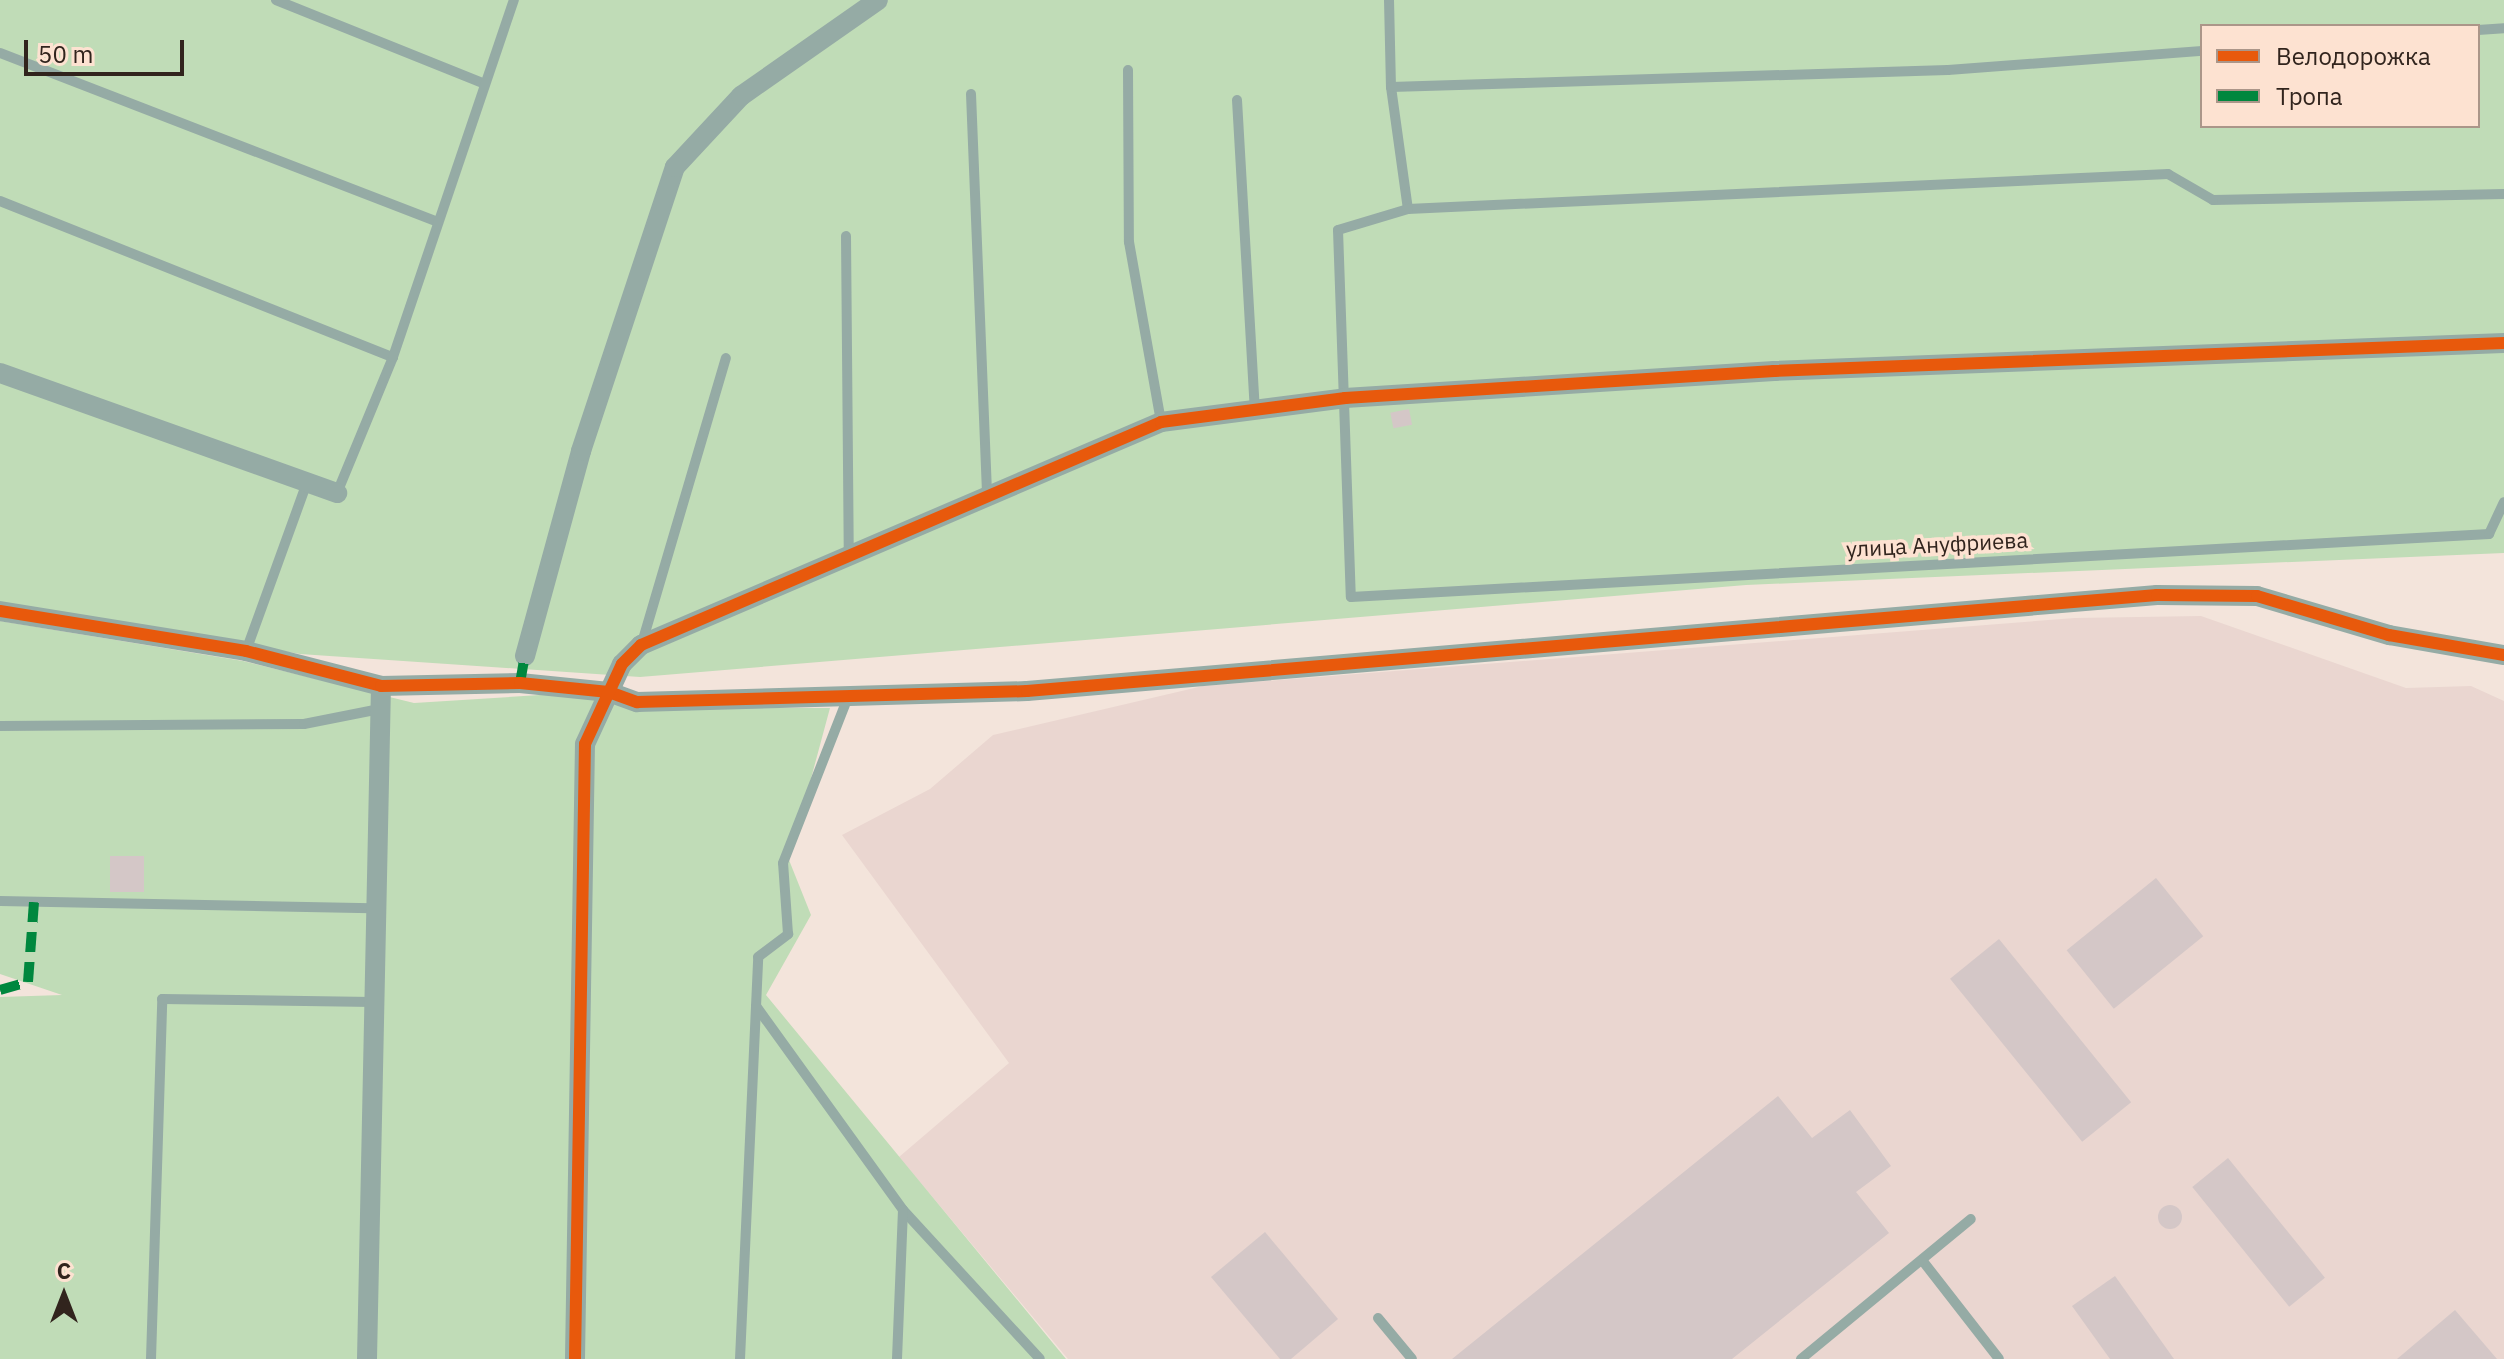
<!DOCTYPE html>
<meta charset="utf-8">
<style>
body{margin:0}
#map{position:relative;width:2504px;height:1359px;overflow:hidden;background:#f3e4db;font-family:"IBM Plex Sans",sans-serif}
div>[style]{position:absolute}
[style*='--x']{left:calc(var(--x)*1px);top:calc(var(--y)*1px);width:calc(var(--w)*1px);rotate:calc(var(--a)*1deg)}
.industrial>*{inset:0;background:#ead6d0}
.green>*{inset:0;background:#c0dcb7}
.building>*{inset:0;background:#d4c7c7;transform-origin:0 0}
.round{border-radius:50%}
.lane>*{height:10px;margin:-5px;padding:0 5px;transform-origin:5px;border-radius:5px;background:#95aba5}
.street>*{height:20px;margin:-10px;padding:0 10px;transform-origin:10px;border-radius:10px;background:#95aba5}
.quiet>*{height:10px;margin-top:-5px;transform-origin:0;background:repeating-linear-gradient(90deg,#00873e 0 20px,transparent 0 30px)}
.cycleway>*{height:12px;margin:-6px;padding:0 6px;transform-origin:6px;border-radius:6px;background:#e8590c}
span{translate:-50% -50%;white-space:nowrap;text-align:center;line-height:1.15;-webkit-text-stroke:7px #fde2d1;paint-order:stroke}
.street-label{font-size:22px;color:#31241d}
.legend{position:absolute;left:2200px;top:24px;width:280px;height:104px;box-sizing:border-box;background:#fde2d1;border:2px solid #ab9689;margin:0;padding:10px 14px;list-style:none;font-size:24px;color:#31241d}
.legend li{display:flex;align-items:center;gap:16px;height:40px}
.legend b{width:40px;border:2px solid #ab9689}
.north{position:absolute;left:24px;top:1255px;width:80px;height:80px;-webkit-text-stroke:6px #fde2d1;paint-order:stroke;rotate:0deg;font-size:22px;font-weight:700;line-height:32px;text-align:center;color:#31241d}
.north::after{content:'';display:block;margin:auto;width:28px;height:36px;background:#31241d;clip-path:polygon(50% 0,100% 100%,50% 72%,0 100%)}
.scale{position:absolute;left:24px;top:40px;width:160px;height:36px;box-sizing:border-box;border:4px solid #31241d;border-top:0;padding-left:10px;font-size:24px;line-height:28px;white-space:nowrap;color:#31241d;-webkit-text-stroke:6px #fde2d1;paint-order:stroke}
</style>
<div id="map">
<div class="industrial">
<div style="clip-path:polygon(2201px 616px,2406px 688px,2471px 686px,2504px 701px,2504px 1359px,1068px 1359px,899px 1157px,1009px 1063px,842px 835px,930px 789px,993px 735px,1203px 686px,2075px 618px)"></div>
</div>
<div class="green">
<div style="clip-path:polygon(evenodd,0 0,2504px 0,2504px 553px,1746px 585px,640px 677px,300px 654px,0 602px,0 0,2202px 26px,2478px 26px,2478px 126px,2202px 126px,2202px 26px)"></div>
<div style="clip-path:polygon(0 621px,243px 661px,414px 703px,571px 693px,629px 708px,830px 708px,789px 860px,811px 915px,766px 995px,1066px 1359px,0 1359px,0 997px,62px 995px,0 974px)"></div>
</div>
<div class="building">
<div style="left:1409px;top:409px;width:16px;height:19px;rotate:79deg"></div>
<div style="left:110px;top:856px;width:34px;height:36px"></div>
<div style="left:2156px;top:878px;width:75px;height:115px;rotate:51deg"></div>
<div style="left:1999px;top:939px;width:210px;height:63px;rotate:51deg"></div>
<div style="clip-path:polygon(1778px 1096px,1812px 1138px,1850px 1110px,1891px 1166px,1856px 1192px,1889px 1233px,1732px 1359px,1452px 1359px)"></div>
<div style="left:2228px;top:1158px;width:154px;height:46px;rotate:51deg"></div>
<div class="round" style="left:2158px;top:1205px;width:24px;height:24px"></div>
<div style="clip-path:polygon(1265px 1232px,1338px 1319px,1291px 1359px,1280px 1359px,1211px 1277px)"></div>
<div style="clip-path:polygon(2115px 1276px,2174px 1359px,2110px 1359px,2072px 1306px)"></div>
<div style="clip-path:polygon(2455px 1310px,2497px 1359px,2397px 1359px)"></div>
</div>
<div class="lane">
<div style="--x:276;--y:0;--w:225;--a:21.9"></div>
<div style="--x:1389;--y:0;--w:87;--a:88.7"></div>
<div style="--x:1391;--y:87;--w:123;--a:82.1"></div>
<div style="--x:2478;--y:30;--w:26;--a:-4"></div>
<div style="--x:0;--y:53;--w:467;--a:21.1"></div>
<div style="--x:1128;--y:70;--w:172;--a:89.7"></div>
<div style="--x:1129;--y:242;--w:183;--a:79.9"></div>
<div style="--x:1391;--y:87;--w:557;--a:-1.75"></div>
<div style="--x:1948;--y:70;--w:255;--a:-4.3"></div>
<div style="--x:971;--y:94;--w:404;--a:87.7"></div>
<div style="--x:1237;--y:100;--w:313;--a:86.7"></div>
<div style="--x:2504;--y:194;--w:291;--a:178.8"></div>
<div style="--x:2213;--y:200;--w:52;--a:-150"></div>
<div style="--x:2168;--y:174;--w:761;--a:177.36"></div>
<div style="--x:1408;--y:209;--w:73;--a:163.3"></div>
<div style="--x:1338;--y:230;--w:367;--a:88"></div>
<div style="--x:1351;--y:597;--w:1140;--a:-3.17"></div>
<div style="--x:2489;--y:534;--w:35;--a:-65"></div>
<div style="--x:0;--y:201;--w:423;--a:21.7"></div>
<div style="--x:846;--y:236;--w:321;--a:89.5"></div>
<div style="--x:337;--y:493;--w:147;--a:-67.6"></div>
<div style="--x:393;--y:357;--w:377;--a:-71.3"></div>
<div style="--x:642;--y:643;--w:297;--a:-73.6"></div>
<div style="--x:246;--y:651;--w:177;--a:-70.1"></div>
<div style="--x:0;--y:726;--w:304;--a:-0.4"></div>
<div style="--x:304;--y:724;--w:72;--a:-11.2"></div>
<div style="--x:0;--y:901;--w:372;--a:1.1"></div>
<div style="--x:756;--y:1006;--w:251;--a:54.2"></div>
<div style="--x:903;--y:1210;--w:202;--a:47.4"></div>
<div style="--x:1922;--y:1260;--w:125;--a:52.1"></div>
<div style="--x:1378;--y:1318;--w:53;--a:50.3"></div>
<div style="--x:151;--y:1359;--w:360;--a:-88.2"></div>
<div style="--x:162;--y:999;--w:211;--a:0.8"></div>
<div style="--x:740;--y:1359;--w:402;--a:-87.4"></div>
<div style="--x:758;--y:957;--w:38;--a:-37"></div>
<div style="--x:788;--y:934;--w:71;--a:-94"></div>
<div style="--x:783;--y:863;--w:178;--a:-68.6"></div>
<div style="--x:897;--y:1359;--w:149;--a:-87.7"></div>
<div style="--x:1801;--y:1359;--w:220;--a:-39.5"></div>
</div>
<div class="street">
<div style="--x:0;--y:373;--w:358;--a:19.6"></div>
<div style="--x:0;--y:611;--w:249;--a:9.2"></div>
<div style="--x:246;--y:651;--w:139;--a:14.5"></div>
<div style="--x:381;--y:686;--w:139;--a:-1.2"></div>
<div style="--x:520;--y:683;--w:89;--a:5.8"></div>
<div style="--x:609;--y:692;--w:30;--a:20"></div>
<div style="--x:637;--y:702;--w:390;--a:-1.6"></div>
<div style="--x:1027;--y:691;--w:1134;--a:-4.86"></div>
<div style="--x:2157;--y:595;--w:100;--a:0.6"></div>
<div style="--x:2257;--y:596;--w:138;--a:16.5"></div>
<div style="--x:2389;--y:635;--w:117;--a:9.9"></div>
<div style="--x:525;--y:656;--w:213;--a:-74.7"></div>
<div style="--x:581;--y:451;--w:299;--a:-71.7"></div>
<div style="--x:675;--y:167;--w:97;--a:-47.1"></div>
<div style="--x:741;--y:96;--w:167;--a:-35"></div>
<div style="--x:367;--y:1359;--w:673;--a:-88.81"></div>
<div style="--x:575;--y:1359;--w:615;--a:-89.07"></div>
<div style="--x:585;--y:744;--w:88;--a:-65.2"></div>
<div style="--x:622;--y:664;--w:27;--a:-45"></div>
<div style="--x:641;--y:645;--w:566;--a:-23.21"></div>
<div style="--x:1161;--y:422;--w:186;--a:-7.4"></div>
<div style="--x:1345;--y:398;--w:430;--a:-3.6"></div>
<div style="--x:1774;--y:371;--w:731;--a:-2.2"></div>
</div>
<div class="quiet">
<div style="--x:520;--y:683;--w:27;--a:-80"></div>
<div style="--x:0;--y:990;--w:29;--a:-16"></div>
<div style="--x:28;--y:982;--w:80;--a:-85.7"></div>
</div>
<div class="cycleway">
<div style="--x:0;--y:611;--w:249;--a:9.2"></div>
<div style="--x:246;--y:651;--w:139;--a:14.5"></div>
<div style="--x:381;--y:686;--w:139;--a:-1.2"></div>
<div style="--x:520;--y:683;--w:89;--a:5.8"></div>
<div style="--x:609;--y:692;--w:30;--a:20"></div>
<div style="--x:637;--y:702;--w:390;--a:-1.6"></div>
<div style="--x:1027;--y:691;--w:1134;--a:-4.86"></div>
<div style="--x:2157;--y:595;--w:100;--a:0.6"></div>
<div style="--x:2257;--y:596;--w:138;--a:16.5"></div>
<div style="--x:2389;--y:635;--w:117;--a:9.9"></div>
<div style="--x:575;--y:1359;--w:615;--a:-89.07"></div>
<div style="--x:585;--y:744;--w:88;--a:-65.2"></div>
<div style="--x:622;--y:664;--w:27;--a:-45"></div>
<div style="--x:641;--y:645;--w:566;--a:-23.21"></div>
<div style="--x:1161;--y:422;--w:186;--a:-7.4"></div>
<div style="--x:1345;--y:398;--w:430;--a:-3.6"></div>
<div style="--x:1774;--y:371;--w:731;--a:-2.2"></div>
</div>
<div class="street-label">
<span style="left:1937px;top:544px;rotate:-3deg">улица Ануфриева</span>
</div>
<ul class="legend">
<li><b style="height:10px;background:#e8590c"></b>Велодорожка</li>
<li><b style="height:10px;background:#00873e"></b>Тропа</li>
</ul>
<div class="north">С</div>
<div class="scale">50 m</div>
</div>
